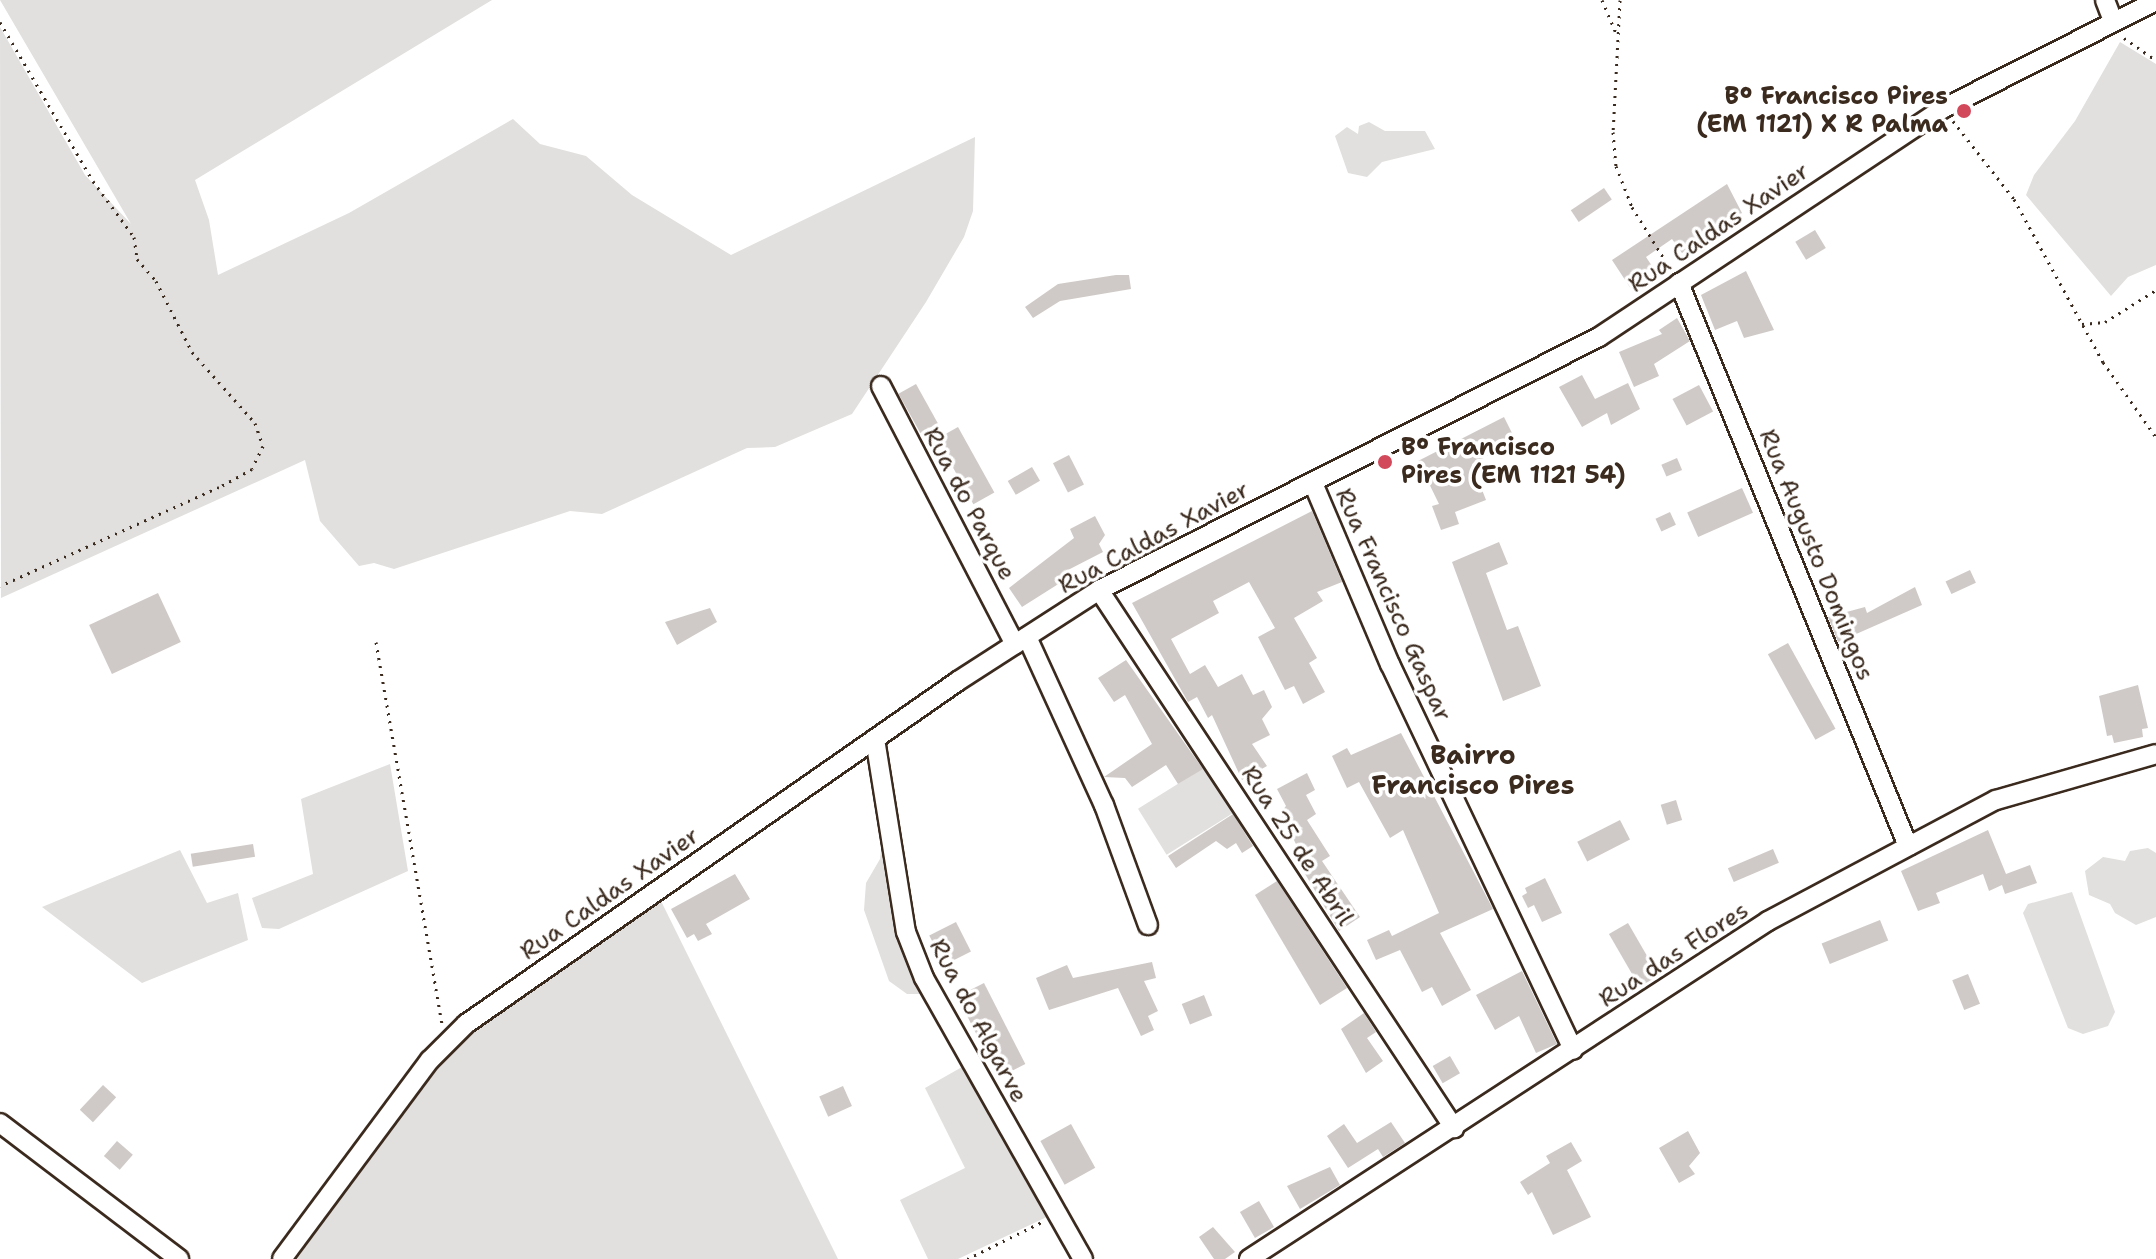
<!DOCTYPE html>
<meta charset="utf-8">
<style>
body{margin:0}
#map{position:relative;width:2156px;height:1259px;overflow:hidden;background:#fff;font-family:"Shantell Sans",sans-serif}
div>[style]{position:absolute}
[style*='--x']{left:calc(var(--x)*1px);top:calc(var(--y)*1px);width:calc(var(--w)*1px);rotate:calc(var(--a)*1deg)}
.green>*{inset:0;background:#e2e0de;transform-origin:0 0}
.building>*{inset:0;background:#cfcac7;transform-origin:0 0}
.path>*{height:3px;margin-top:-1.5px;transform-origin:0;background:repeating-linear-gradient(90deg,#3b2a1e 0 2px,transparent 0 8px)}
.roads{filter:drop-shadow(2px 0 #3b2a1e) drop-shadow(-2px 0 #3b2a1e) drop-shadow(0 2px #3b2a1e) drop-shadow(0 -2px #3b2a1e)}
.minor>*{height:18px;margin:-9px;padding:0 9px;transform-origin:9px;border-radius:9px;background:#fff}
.dots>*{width:22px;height:22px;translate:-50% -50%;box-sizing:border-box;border:4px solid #fff;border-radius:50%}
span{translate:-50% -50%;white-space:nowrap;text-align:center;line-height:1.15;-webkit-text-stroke:7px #fff;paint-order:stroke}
.poi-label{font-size:24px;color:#3b2a1e;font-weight:700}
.right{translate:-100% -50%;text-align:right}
.left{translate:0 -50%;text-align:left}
.street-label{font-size:24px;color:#3b2a1e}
.neighbourhood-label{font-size:26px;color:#3b2a1e;font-weight:700}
</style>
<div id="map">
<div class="green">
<div style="clip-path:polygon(0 0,492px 0,195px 180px,209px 220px,218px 275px,349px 213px,513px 119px,540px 144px,586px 156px,632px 195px,731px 255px,975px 137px,973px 211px,964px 237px,926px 302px,852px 414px,775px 447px,747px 448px,602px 514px,570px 511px,394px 569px,374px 563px,359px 566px,320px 521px,305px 460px,1px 598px,0 27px,85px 175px,131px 224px)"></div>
<div style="clip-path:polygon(2120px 42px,2156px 64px,2156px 265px,2128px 277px,2111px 296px,2026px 195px,2034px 175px,2075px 121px)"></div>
<div style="clip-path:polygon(1369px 122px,1385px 131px,1425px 131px,1435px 149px,1382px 162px,1367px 177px,1348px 173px,1335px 136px,1347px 127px,1358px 134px,1359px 126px)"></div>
<div style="clip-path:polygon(390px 764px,408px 871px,279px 929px,262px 928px,252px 898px,313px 874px,301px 799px)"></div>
<div style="left:1205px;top:767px;width:54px;height:79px;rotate:58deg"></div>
<div style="clip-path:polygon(882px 842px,900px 938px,924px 994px,907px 994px,889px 981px,864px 910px,866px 883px,880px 859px)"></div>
<div style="clip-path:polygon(2148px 848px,2156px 853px,2156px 917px,2136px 925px,2115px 913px,2110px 904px,2089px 895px,2085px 871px,2103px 857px,2125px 861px,2130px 851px)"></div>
<div style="clip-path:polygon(180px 850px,207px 903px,238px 893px,248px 940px,142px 983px,42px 907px)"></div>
<div style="clip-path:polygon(2072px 892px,2115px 1012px,2108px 1026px,2083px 1034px,2068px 1028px,2023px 913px,2028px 904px)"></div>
<div style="clip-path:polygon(660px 899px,838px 1259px,297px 1259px,373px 1147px,453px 1051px,518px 996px)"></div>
<div style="clip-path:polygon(962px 1067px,1051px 1215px,958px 1259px,928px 1259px,900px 1200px,965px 1168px,925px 1088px)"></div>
</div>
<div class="building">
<div style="clip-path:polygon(1727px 184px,1742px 213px,1682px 253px,1672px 239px,1646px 257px,1656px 272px,1631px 289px,1612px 260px)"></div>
<div style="left:1604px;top:188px;width:14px;height:40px;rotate:56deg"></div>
<div style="left:1815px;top:230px;width:21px;height:23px;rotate:59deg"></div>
<div style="clip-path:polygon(1746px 271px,1774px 330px,1744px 338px,1737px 321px,1715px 330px,1701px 295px)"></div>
<div style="clip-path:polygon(1116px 275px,1129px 275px,1131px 289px,1060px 301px,1033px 318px,1025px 307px,1058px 284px)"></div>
<div style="clip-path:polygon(1677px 318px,1690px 341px,1654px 364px,1659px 376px,1634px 387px,1619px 352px,1662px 334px,1659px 330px)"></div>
<div style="clip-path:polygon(1582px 375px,1595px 399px,1628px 383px,1640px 409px,1611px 425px,1607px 413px,1582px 427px,1559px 387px)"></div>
<div style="left:916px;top:384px;width:45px;height:20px;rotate:61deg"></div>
<div style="left:1699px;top:385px;width:30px;height:30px;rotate:62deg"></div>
<div style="clip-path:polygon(1504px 417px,1516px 441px,1472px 464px,1486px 500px,1455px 512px,1459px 524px,1441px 530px,1432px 506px,1439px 504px,1418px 461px)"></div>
<div style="left:958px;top:427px;width:75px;height:24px;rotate:61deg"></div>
<div style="left:1069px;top:455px;width:33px;height:18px;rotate:63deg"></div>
<div style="left:1677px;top:458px;width:13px;height:17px;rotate:67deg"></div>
<div style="left:1032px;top:467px;width:16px;height:28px;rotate:60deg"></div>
<div style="left:1742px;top:488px;width:27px;height:60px;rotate:66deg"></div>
<div style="clip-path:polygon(1312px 511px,1342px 582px,1317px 592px,1323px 601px,1294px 618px,1317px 658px,1309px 663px,1325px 692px,1303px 704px,1294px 686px,1285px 690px,1258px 637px,1275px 628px,1249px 582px,1213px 601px,1219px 613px,1171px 639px,1190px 674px,1205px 665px,1218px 687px,1242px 674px,1253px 695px,1264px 690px,1272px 707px,1262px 719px,1270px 735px,1252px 744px,1267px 766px,1242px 780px,1212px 715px,1208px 718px,1197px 697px,1188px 702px,1132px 603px)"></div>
<div style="left:1670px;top:512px;width:14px;height:16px;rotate:65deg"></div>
<div style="clip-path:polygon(1095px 516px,1105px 535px,1099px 544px,1103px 552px,1068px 570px,1071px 576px,1022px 607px,1009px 588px,1074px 538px,1070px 529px)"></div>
<div style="clip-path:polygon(1499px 542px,1508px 564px,1486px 573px,1507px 630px,1518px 626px,1541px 686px,1503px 701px,1452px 562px)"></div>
<div style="left:1970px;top:570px;width:14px;height:27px;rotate:65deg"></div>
<div style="clip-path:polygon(1915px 587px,1922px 605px,1838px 642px,1828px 617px,1865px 607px,1867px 613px)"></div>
<div style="left:158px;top:593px;width:54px;height:76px;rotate:65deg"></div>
<div style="clip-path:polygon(710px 608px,717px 622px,677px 645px,665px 622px)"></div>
<div style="left:1788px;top:643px;width:98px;height:23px;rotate:61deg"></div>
<div style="clip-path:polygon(1126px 660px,1203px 769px,1178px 784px,1166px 765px,1132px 787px,1125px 778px,1104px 777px,1152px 744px,1125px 695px,1114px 702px,1098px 678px)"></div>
<div style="clip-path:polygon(2138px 685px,2148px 728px,2142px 729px,2143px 737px,2114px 743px,2112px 735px,2107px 736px,2099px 696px)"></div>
<div style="clip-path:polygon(1401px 733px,1493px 909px,1440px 933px,1471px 990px,1442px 1006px,1432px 987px,1422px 992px,1400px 950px,1376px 960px,1367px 940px,1389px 930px,1392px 936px,1439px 913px,1403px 830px,1390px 838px,1359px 782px,1347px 788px,1332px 756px,1347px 748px,1351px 755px)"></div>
<div style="clip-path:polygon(1307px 773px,1315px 790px,1306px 795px,1316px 814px,1307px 820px,1330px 856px,1322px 861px,1360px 917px,1339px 931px,1292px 852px,1298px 848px,1280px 813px,1286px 806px,1277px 789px)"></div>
<div style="left:1676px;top:800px;width:21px;height:16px;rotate:73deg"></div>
<div style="clip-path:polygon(1233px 814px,1253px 846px,1242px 853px,1236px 843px,1227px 849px,1216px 841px,1176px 868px,1168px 856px)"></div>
<div style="left:1620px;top:820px;width:22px;height:48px;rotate:63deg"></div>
<div style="clip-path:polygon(1988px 830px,2006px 874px,2030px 865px,2037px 883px,2005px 894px,2002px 885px,1989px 891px,1983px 874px,1936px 893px,1940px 903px,1918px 911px,1901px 871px)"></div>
<div style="left:253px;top:844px;width:13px;height:63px;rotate:81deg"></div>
<div style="left:1773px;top:849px;width:15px;height:49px;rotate:67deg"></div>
<div style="clip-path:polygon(735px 874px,750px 899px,706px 924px,712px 934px,698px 941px,694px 934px,687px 938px,671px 909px)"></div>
<div style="clip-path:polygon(1545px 878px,1562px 913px,1542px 922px,1534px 905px,1528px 908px,1522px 896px,1527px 893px,1525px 888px)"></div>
<div style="clip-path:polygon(1277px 881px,1347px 988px,1320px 1005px,1255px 895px)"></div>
<div style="left:1880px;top:920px;width:22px;height:63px;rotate:68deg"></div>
<div style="left:956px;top:922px;width:33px;height:30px;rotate:63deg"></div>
<div style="left:1628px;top:923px;width:61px;height:22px;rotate:60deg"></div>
<div style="clip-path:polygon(1152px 962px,1156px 978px,1144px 981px,1158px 1011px,1148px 1016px,1154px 1030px,1141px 1036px,1118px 988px,1049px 1010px,1036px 978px,1067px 965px,1073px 978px)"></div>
<div style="clip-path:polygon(1522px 971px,1557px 1044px,1536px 1053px,1519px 1016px,1495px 1030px,1476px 995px)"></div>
<div style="left:1968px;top:974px;width:32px;height:17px;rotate:68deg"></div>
<div style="left:984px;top:983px;width:91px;height:30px;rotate:63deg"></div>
<div style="left:1204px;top:995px;width:22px;height:24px;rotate:68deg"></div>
<div style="clip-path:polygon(1364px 1013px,1376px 1032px,1367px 1038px,1383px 1061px,1366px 1073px,1341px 1029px)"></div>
<div style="left:1450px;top:1056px;width:20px;height:20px;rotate:60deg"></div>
<div style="left:103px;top:1085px;width:18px;height:34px;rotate:43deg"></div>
<div style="left:843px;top:1086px;width:22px;height:26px;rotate:66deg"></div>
<div style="clip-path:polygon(1391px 1122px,1405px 1143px,1383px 1157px,1378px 1149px,1348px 1168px,1327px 1136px,1344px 1124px,1357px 1143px)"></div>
<div style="left:1071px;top:1124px;width:50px;height:35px;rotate:61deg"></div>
<div style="clip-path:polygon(1688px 1131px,1700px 1153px,1689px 1166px,1695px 1174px,1679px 1183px,1659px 1148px)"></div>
<div style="left:117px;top:1141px;width:21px;height:20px;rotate:41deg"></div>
<div style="clip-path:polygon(1571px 1142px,1582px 1161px,1567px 1170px,1591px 1217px,1553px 1235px,1532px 1192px,1528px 1195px,1520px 1182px,1550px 1163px,1546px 1156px)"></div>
<div style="clip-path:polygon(1330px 1167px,1340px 1185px,1300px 1209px,1287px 1186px)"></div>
<div style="left:1259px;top:1201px;width:30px;height:22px;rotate:60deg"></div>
<div style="clip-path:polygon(1213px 1227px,1235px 1252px,1225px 1259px,1214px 1259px,1199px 1237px)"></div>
</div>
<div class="path">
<div style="--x:1602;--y:0;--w:36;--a:67"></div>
<div style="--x:1620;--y:0;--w:132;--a:93"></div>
<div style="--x:1613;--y:132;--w:34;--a:85"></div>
<div style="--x:1616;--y:166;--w:44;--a:68.7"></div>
<div style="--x:1632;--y:207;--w:74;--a:58.2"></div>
<div style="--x:0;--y:22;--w:184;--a:59.7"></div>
<div style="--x:93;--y:181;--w:69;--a:53.8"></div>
<div style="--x:134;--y:237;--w:22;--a:82"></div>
<div style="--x:137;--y:259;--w:29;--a:49"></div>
<div style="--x:156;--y:281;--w:80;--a:63.1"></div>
<div style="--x:192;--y:352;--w:95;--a:48.4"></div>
<div style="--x:255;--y:423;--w:24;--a:71"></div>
<div style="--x:263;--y:446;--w:25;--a:116"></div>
<div style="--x:252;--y:469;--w:38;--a:151"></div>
<div style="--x:219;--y:487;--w:240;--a:155.7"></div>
<div style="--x:2124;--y:38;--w:39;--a:35"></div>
<div style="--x:1953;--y:121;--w:99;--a:52"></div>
<div style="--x:2014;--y:199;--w:186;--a:61.4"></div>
<div style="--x:2103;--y:362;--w:92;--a:54.8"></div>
<div style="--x:2082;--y:324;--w:23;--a:-5"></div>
<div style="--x:2105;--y:322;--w:60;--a:-32.1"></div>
<div style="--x:376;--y:642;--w:388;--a:80.2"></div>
<div style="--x:967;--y:1259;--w:86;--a:-26.3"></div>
</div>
<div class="roads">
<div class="minor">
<div style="--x:2105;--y:0;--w:22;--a:69"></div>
<div style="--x:1679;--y:283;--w:608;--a:67.87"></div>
<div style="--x:881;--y:386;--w:291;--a:62.6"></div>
<div style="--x:1313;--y:483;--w:197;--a:67"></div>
<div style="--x:1390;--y:664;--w:427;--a:64.6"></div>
<div style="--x:1099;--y:590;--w:645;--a:56.58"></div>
<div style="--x:1027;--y:637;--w:185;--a:65.4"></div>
<div style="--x:1104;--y:805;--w:128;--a:69.9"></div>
<div style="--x:875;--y:739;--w:195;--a:80.9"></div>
<div style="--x:906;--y:932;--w:49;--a:68.6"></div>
<div style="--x:924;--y:978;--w:323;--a:60.5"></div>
<div style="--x:0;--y:1123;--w:225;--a:37.2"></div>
<div style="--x:282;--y:1259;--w:248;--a:-53.4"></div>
<div style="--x:430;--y:1060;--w:51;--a:-45"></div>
<div style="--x:466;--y:1024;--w:600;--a:-34.88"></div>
<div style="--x:958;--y:681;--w:168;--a:-32.8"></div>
<div style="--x:1099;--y:590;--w:560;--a:-26.84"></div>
<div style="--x:1599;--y:337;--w:414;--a:-33.6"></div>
<div style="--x:1944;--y:108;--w:237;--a:-26.8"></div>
<div style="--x:1249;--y:1259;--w:619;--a:-33.07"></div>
<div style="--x:1768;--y:921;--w:258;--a:-28"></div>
<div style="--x:1996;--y:800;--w:166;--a:-16"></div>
</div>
</div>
<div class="dots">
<div style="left:1964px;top:111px;background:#d1495b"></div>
<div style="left:1385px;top:462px;background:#d1495b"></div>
</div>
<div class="poi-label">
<span class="right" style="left:1948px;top:111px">Bº Francisco Pires<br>(EM 1121) X R Palma</span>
<span class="left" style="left:1401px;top:462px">Bº Francisco<br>Pires (EM 1121 54)</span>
</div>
<div class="street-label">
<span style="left:1719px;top:228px;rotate:-34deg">Rua Caldas Xavier</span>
<span style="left:969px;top:504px;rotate:62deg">Rua do Parque</span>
<span style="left:1154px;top:538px;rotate:-28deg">Rua Caldas Xavier</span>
<span style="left:1816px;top:555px;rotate:68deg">Rua Augusto Domingos</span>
<span style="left:1393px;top:605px;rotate:66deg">Rua Francisco Gaspar</span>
<span style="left:1297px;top:846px;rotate:57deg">Rua 25 de Abril</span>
<span style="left:610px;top:894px;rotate:-35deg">Rua Caldas Xavier</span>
<span style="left:1674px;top:955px;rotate:-33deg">Rua das Flores</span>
<span style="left:978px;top:1021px;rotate:62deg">Rua do Algarve</span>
</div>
<div class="neighbourhood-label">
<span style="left:1473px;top:770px">Bairro<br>Francisco Pires</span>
</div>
</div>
